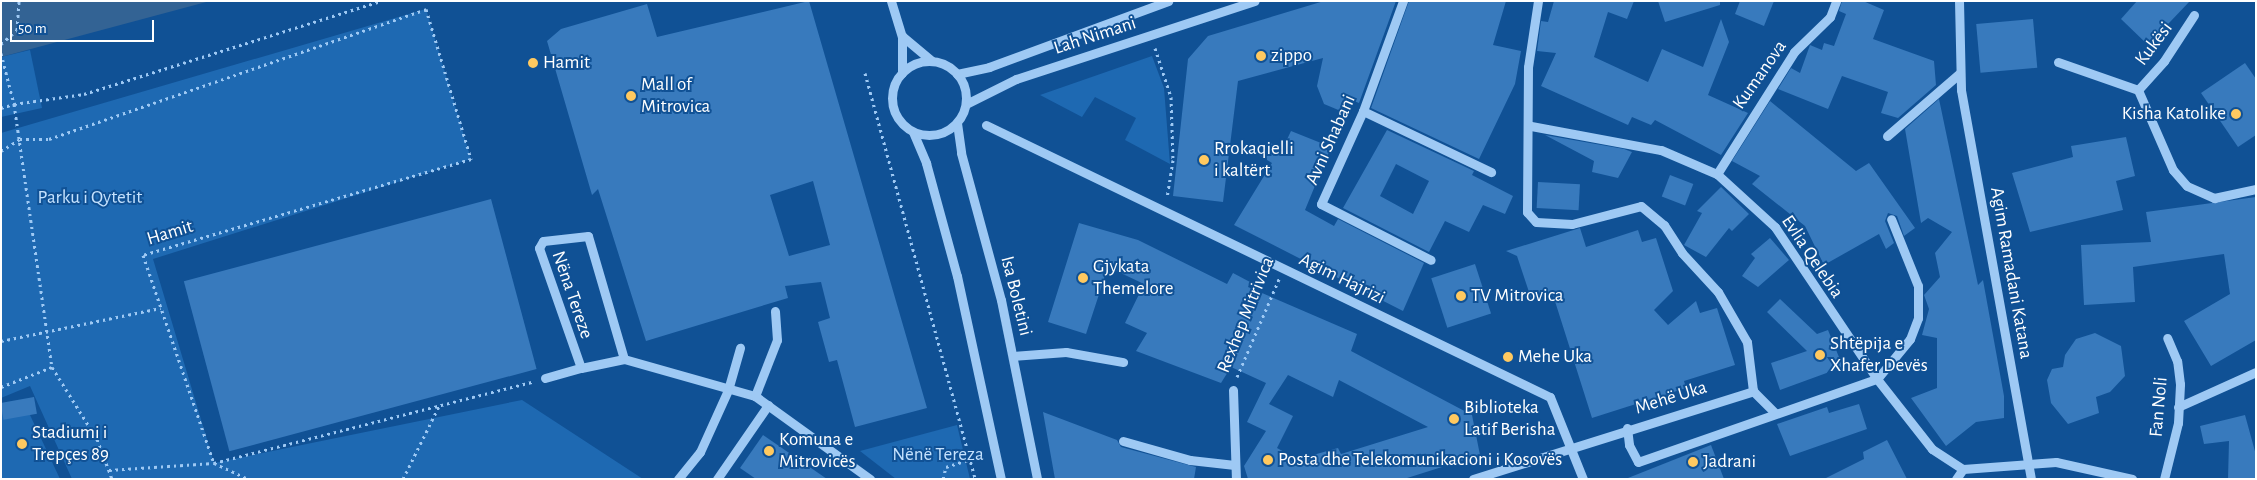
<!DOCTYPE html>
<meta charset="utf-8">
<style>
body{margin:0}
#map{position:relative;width:2257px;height:480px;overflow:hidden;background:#105195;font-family:"Alegreya Sans",sans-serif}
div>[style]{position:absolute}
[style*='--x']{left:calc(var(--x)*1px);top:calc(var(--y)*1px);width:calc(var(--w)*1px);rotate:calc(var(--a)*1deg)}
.green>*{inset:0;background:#1e69b2}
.water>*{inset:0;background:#336394}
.building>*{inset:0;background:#387abd;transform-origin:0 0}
.path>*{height:3px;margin-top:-1.5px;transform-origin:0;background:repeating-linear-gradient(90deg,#9ec9f4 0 2.5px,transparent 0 6.5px)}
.minor>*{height:9px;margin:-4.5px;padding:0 4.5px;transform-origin:4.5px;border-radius:4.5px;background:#9ec9f4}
.minor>.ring{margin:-4.5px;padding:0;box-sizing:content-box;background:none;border:9px solid #9ec9f4;border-radius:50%}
.dots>*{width:14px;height:14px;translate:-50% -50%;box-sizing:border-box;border:2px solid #105195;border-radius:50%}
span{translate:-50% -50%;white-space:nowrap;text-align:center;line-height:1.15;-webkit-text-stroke:4px #105195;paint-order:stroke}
.street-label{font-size:19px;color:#fff}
.poi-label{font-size:19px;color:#fff}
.left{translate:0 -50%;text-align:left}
.right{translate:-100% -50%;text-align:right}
.park-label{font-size:19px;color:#c5e2fe}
.frame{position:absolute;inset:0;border:2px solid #fff;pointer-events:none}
.scale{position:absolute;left:10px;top:20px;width:144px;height:22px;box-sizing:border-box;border:2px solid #fff;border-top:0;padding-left:6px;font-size:15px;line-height:18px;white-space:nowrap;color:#fff;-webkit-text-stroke:4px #105195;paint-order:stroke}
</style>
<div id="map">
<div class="green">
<div style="clip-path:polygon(426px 9px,471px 159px,153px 259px,214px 463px,522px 400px,643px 479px,72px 479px,30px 386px,1px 398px,1px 133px)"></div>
<div style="clip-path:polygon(30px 50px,42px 108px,1px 117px,1px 57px)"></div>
<div style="clip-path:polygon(1152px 56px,1164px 88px,1170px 164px,1125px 140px,1136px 118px,1095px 97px,1082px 117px,1040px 95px)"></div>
<div style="clip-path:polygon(23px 400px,60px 479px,1px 479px,1px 409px)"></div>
<div style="clip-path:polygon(957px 425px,970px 479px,896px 479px,860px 451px)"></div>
</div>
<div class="water">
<div style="clip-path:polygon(1px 1px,210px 1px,1px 57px)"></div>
</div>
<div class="building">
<div style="clip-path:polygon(evenodd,809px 1px,927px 408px,855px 427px,837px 360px,829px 362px,818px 322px,830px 318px,821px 282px,785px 286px,788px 298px,646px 341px,598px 189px,592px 195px,547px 41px,561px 29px,647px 4px,657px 37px,809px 1px,813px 181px,830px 245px,789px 256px,770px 195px,813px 181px)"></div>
<div style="clip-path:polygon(1324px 1px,1396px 1px,1359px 103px,1354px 101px,1348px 114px,1324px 104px,1317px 86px,1323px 58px,1238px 81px,1223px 202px,1173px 196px,1188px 59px,1208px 36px)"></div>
<div style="clip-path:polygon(1409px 1px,1506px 1px,1493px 45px,1521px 51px,1515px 84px,1479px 159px,1371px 108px)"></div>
<div style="clip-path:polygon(1554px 1px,1634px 1px,1627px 19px,1608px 12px,1594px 57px,1648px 82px,1662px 49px,1703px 67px,1721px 19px,1729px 42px,1708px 95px,1748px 113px,1721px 155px,1655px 120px,1651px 125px,1632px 117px,1628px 125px,1541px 86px,1556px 53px,1537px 51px,1541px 21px,1548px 22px)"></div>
<div style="clip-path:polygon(1658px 1px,1720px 1px,1720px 5px,1665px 22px)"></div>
<div style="clip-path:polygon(1740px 1px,1774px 1px,1764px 26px,1735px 14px)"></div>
<div style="clip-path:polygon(1842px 1px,1863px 1px,1884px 10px,1873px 39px,1934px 61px,1936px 85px,1898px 118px,1881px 113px,1888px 92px,1842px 76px,1828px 109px,1778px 89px,1791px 68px,1800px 73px,1810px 45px,1822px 50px,1824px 43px,1834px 46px,1846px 14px,1839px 11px)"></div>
<div style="clip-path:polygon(2137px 1px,2190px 1px,2148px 45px,2121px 19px)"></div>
<div style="left:2033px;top:19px;width:49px;height:57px;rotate:85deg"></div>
<div style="clip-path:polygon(2245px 63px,2256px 79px,2256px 135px,2238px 147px,2201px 93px)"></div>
<div style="clip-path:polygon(1939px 99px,1978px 285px,1983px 280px,2004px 396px,2004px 418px,1976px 422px,1946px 446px,1911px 398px,1937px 388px,1937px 338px,1922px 335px,1929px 309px,1924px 295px,1940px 277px,1935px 253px,1952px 232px,1928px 218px,1921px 223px,1905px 129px)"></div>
<div style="clip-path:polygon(1770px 101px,1856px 171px,1869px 163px,1915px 228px,1904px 236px,1897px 216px,1888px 213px,1885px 221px,1894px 243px,1886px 249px,1879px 234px,1824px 265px,1805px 226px,1752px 184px,1760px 176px,1732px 161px)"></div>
<div style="clip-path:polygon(evenodd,1387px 130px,1474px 171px,1472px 175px,1513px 196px,1505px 214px,1483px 205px,1469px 232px,1445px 221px,1429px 252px,1343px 208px,1387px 130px,1396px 164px,1429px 181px,1413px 214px,1380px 196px,1396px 164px)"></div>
<div style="clip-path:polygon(1291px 131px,1331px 147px,1305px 210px,1334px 226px,1338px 219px,1424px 263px,1403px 311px,1234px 225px,1272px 163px,1259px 155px,1269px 142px,1282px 150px)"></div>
<div style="clip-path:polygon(1545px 135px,1624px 149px,1632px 152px,1618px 178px,1592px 172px,1594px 161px)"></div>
<div style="clip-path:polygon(2126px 137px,2135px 176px,2116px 181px,2123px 210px,2030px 232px,2012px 173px,2073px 157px,2071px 146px)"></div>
<div style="left:1670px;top:175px;width:25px;height:23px;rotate:21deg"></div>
<div style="left:1538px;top:182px;width:42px;height:26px;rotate:3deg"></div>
<div style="clip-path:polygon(1721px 187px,1749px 214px,1732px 231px,1729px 228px,1706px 257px,1684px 245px,1702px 213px,1697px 211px)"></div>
<div style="clip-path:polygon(2256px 197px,2256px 340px,2211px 366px,2184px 321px,2230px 294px,2224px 254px,2133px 267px,2135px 302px,2084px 305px,2081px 245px,2151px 242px,2146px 212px)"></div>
<div style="left:491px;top:199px;width:176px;height:318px;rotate:75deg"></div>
<div style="clip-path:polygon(evenodd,1079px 223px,1138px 240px,1227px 284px,1233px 273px,1250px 282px,1248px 287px,1357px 334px,1351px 351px,1472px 415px,1480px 455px,1404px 479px,1248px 479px,1244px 466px,1266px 431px,1247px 422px,1266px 383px,1231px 367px,1221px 383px,1136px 351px,1147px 333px,1125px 323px,1144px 284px,1108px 267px,1086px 334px,1048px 322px,1079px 223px,1288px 375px,1333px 397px,1339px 380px,1428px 427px,1341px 454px,1338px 448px,1288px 462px,1286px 453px,1277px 448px,1293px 416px,1269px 404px,1288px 375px)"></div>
<div style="clip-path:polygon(1580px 228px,1586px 247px,1638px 230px,1642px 242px,1656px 238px,1673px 291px,1654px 310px,1668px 325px,1696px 301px,1700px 313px,1717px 308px,1735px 365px,1684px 381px,1686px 388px,1592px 418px,1553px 295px,1532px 301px,1517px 256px,1506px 251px)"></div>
<div style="clip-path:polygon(1770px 238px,1789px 260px,1758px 287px,1742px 276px,1755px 258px,1751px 254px)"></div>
<div style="left:1475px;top:264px;width:52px;height:46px;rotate:72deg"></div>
<div style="clip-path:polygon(1780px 299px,1817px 334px,1828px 330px,1843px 367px,1780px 390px,1771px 363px,1807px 351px,1767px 312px)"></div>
<div style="clip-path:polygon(2095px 333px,2121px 346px,2125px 376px,2110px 392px,2096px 397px,2099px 413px,2068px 424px,2051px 403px,2047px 380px,2052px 369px,2063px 367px,2065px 355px,2076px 339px)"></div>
<div style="left:34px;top:397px;width:17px;height:34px;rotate:80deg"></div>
<div style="clip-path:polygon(1859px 404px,1867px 429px,1790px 456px,1777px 424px,1827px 407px,1829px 413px)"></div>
<div style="clip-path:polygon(1043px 412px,1117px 440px,1121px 447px,1196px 467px,1194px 479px,1055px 479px)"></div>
<div style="clip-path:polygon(2245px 415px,2256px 455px,2256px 479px,2228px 479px,2229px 441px,2204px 444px,2200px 426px)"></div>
<div style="clip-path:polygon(763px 435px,827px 479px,756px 479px,740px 468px)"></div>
<div style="clip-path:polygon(1887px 440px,1907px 479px,1824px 479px,1864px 459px,1863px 452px)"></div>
<div style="clip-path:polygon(1711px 445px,1724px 479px,1628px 479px,1628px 478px)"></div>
</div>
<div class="path">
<div style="--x:1;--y:44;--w:21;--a:-41"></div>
<div style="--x:17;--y:30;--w:29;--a:-86"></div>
<div style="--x:1155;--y:48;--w:52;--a:71.9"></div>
<div style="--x:1171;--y:97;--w:63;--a:88.2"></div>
<div style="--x:1173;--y:160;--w:38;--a:99"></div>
<div style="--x:1;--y:53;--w:53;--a:75.7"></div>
<div style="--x:14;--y:104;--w:71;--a:-8.1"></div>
<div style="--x:84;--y:94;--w:311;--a:-17.4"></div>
<div style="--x:865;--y:73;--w:421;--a:74.8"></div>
<div style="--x:1;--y:108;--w:14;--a:-17"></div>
<div style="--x:14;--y:104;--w:266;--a:81.8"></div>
<div style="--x:52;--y:367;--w:85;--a:58"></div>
<div style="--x:97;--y:439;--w:43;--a:69.4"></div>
<div style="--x:1;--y:151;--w:22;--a:-32"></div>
<div style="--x:20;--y:139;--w:29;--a:0"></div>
<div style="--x:49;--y:139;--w:399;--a:-19"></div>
<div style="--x:426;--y:9;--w:157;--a:73.3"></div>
<div style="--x:471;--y:159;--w:342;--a:163.7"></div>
<div style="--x:143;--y:255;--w:220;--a:71.2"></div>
<div style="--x:214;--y:463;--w:328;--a:-14.3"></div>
<div style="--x:1;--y:341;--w:163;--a:-11.7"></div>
<div style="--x:1237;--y:377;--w:107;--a:-66.8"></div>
<div style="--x:1;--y:387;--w:55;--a:-21.4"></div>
<div style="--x:109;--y:470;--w:105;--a:-3.8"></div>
<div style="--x:214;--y:463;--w:38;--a:25"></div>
<div style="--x:403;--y:479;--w:84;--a:-63.7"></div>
<div style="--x:925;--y:479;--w:1;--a:0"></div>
<div style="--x:943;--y:479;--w:12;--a:-76"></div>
<div style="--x:946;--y:467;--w:26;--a:-18"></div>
</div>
<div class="minor">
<div style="--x:891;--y:1;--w:37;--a:73"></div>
<div style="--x:902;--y:36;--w:37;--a:90"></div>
<div style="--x:1403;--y:1;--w:117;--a:110"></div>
<div style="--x:1363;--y:111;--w:102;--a:114.3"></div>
<div style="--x:1321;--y:204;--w:123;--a:27"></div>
<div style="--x:1538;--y:1;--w:67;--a:98.6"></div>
<div style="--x:1528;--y:67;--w:145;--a:90.4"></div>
<div style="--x:1527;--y:212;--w:13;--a:48"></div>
<div style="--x:1536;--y:222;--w:36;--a:3"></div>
<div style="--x:1572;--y:224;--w:71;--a:-14.6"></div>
<div style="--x:1641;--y:206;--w:30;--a:40"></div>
<div style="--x:1664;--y:225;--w:33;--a:57"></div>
<div style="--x:1682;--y:253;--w:53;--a:47.3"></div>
<div style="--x:1718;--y:292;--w:58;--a:59.9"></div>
<div style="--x:1747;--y:342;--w:49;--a:83"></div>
<div style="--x:1959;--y:1;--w:89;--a:88.7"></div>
<div style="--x:1961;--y:90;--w:395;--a:79.8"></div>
<div style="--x:902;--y:36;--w:39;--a:40"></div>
<div class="ring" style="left:892px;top:61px;width:65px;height:65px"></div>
<div style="--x:2058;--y:62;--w:85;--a:19.3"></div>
<div style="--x:2138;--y:90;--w:87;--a:66.4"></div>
<div style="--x:2173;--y:170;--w:21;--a:49"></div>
<div style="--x:2187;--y:186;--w:30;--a:24"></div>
<div style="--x:2214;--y:198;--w:43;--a:-12.1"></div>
<div style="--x:957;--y:74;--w:33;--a:-12"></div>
<div style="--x:989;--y:67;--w:191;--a:-20.2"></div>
<div style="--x:2138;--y:90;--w:39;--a:-48"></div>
<div style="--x:2164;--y:61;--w:55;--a:-56.9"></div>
<div style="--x:966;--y:104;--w:56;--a:-26.6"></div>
<div style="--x:1016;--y:79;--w:251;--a:-18.1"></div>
<div style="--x:1363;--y:111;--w:142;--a:25.5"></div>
<div style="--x:957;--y:123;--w:30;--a:82"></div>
<div style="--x:961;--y:153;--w:152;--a:74.8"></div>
<div style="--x:1001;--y:300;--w:183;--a:78.6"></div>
<div style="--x:986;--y:125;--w:626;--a:25.75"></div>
<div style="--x:1550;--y:397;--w:88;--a:68.1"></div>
<div style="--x:1531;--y:126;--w:132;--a:10.5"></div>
<div style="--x:1661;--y:150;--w:61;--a:23.2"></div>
<div style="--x:1717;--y:174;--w:79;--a:42.4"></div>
<div style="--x:1775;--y:227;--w:183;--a:56.1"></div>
<div style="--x:1877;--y:379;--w:89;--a:51.8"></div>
<div style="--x:1932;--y:449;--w:37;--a:33"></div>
<div style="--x:1963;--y:469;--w:93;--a:-4.3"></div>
<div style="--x:2056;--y:462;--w:78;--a:12.6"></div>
<div style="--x:913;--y:132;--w:34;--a:67"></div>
<div style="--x:926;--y:163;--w:117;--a:74.7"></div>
<div style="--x:957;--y:276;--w:208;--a:77.8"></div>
<div style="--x:1887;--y:136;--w:96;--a:-40.8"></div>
<div style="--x:1717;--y:174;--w:144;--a:-57.7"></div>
<div style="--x:1794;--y:52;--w:50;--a:-44.2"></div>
<div style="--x:1830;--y:17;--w:17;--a:-69"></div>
<div style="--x:1013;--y:356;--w:53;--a:-4.3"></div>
<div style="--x:1066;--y:352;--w:58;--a:10"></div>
<div style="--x:624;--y:359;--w:128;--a:-106.3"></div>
<div style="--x:588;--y:236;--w:45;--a:173.7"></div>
<div style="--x:543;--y:241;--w:8;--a:120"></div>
<div style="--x:539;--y:248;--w:127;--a:70.7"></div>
<div style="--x:581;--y:368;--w:44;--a:-11.8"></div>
<div style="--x:624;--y:359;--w:136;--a:15.8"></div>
<div style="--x:755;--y:396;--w:142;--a:35.8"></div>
<div style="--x:545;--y:378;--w:37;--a:-16"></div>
<div style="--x:1877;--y:379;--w:52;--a:-50.5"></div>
<div style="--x:1910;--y:339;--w:22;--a:-69"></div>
<div style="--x:1918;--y:318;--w:32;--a:-90"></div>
<div style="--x:1918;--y:286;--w:72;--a:-111.9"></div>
<div style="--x:1233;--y:390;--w:89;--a:88.1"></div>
<div style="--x:755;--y:396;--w:60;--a:-68.6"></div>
<div style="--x:777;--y:340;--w:29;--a:-94"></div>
<div style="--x:2178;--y:407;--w:85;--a:-24.2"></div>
<div style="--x:1627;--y:428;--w:17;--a:83"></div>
<div style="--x:1629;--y:445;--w:19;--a:62"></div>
<div style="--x:1638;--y:462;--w:253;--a:-19.2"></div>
<div style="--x:1123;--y:441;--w:70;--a:15.8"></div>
<div style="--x:1190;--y:460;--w:45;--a:6.3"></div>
<div style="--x:678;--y:479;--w:35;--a:-51"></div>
<div style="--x:700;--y:452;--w:68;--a:-65.7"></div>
<div style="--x:728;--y:390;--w:44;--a:-74.1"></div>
<div style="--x:717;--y:479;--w:90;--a:-55.4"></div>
<div style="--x:1473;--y:479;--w:294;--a:-17.4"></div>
<div style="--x:1753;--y:391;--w:31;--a:45"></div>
<div style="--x:1956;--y:479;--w:12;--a:-55"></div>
<div style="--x:2164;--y:479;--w:58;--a:-76"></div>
<div style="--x:2178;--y:423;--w:39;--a:-87"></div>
<div style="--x:2180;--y:384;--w:23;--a:-97"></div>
<div style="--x:2177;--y:361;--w:25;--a:-113"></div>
</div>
<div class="dots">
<div style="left:1261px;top:56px;background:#ffc960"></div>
<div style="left:533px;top:63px;background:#ffc960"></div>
<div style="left:631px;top:96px;background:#ffc960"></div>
<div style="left:2236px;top:114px;background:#ffc960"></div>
<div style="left:1204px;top:160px;background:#ffc960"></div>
<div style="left:1083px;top:278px;background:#ffc960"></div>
<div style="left:1461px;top:296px;background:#ffc960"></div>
<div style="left:1820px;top:355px;background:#ffc960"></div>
<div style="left:1508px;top:357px;background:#ffc960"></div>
<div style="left:1454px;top:419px;background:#ffc960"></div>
<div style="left:22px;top:444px;background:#ffc960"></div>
<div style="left:769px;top:451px;background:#ffc960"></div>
<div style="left:1268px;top:460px;background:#ffc960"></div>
<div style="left:1693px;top:462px;background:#ffc960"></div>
</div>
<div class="street-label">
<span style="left:1095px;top:36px;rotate:-18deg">Lah Nimani</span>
<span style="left:2154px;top:44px;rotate:-53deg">Kukësi</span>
<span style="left:1760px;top:75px;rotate:-55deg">Kumanova</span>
<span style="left:1331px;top:140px;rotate:-66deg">Avni Shabani</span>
<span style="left:170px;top:233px;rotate:-17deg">Hamit</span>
<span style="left:1812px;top:257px;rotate:56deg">Evlia Qelebia</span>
<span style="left:2011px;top:273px;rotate:80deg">Agim Ramadani Katana</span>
<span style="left:1342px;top:279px;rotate:26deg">Agim Hajrizi</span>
<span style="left:572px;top:295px;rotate:71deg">Nëna Tereze</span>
<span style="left:1016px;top:296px;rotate:76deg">Isa Boletini</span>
<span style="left:1246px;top:315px;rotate:-68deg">Rexhep Mitrivica</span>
<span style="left:1671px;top:398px;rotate:-17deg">Mehë Uka</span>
<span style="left:2159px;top:407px;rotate:-85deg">Fan Noli</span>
</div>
<div class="poi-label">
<span class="left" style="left:1271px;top:56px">zippo</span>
<span class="left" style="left:543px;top:63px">Hamit</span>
<span class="left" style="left:641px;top:96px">Mall of<br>Mitrovica</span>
<span class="right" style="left:2226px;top:114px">Kisha Katolike</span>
<span class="left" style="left:1214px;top:160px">Rrokaqielli<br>i kaltërt</span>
<span class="left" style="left:1093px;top:278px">Gjykata<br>Themelore</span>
<span class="left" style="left:1471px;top:296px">TV Mitrovica</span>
<span class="left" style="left:1830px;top:355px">Shtëpija e<br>Xhafer Devës</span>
<span class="left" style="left:1518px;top:357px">Mehe Uka</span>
<span class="left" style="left:1464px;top:419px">Biblioteka<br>Latif Berisha</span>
<span class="left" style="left:32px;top:444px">Stadiumi i<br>Trepçes 89</span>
<span class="left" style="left:779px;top:451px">Komuna e<br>Mitrovicës</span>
<span class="left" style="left:1278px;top:460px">Posta dhe Telekomunikacioni i Kosovës</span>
<span class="left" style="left:1703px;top:462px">Jadrani</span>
</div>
<div class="park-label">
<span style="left:90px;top:198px">Parku i Qytetit</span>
<span style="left:938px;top:455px">Nënë Tereza</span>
</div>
<div class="frame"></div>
<div class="scale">50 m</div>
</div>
